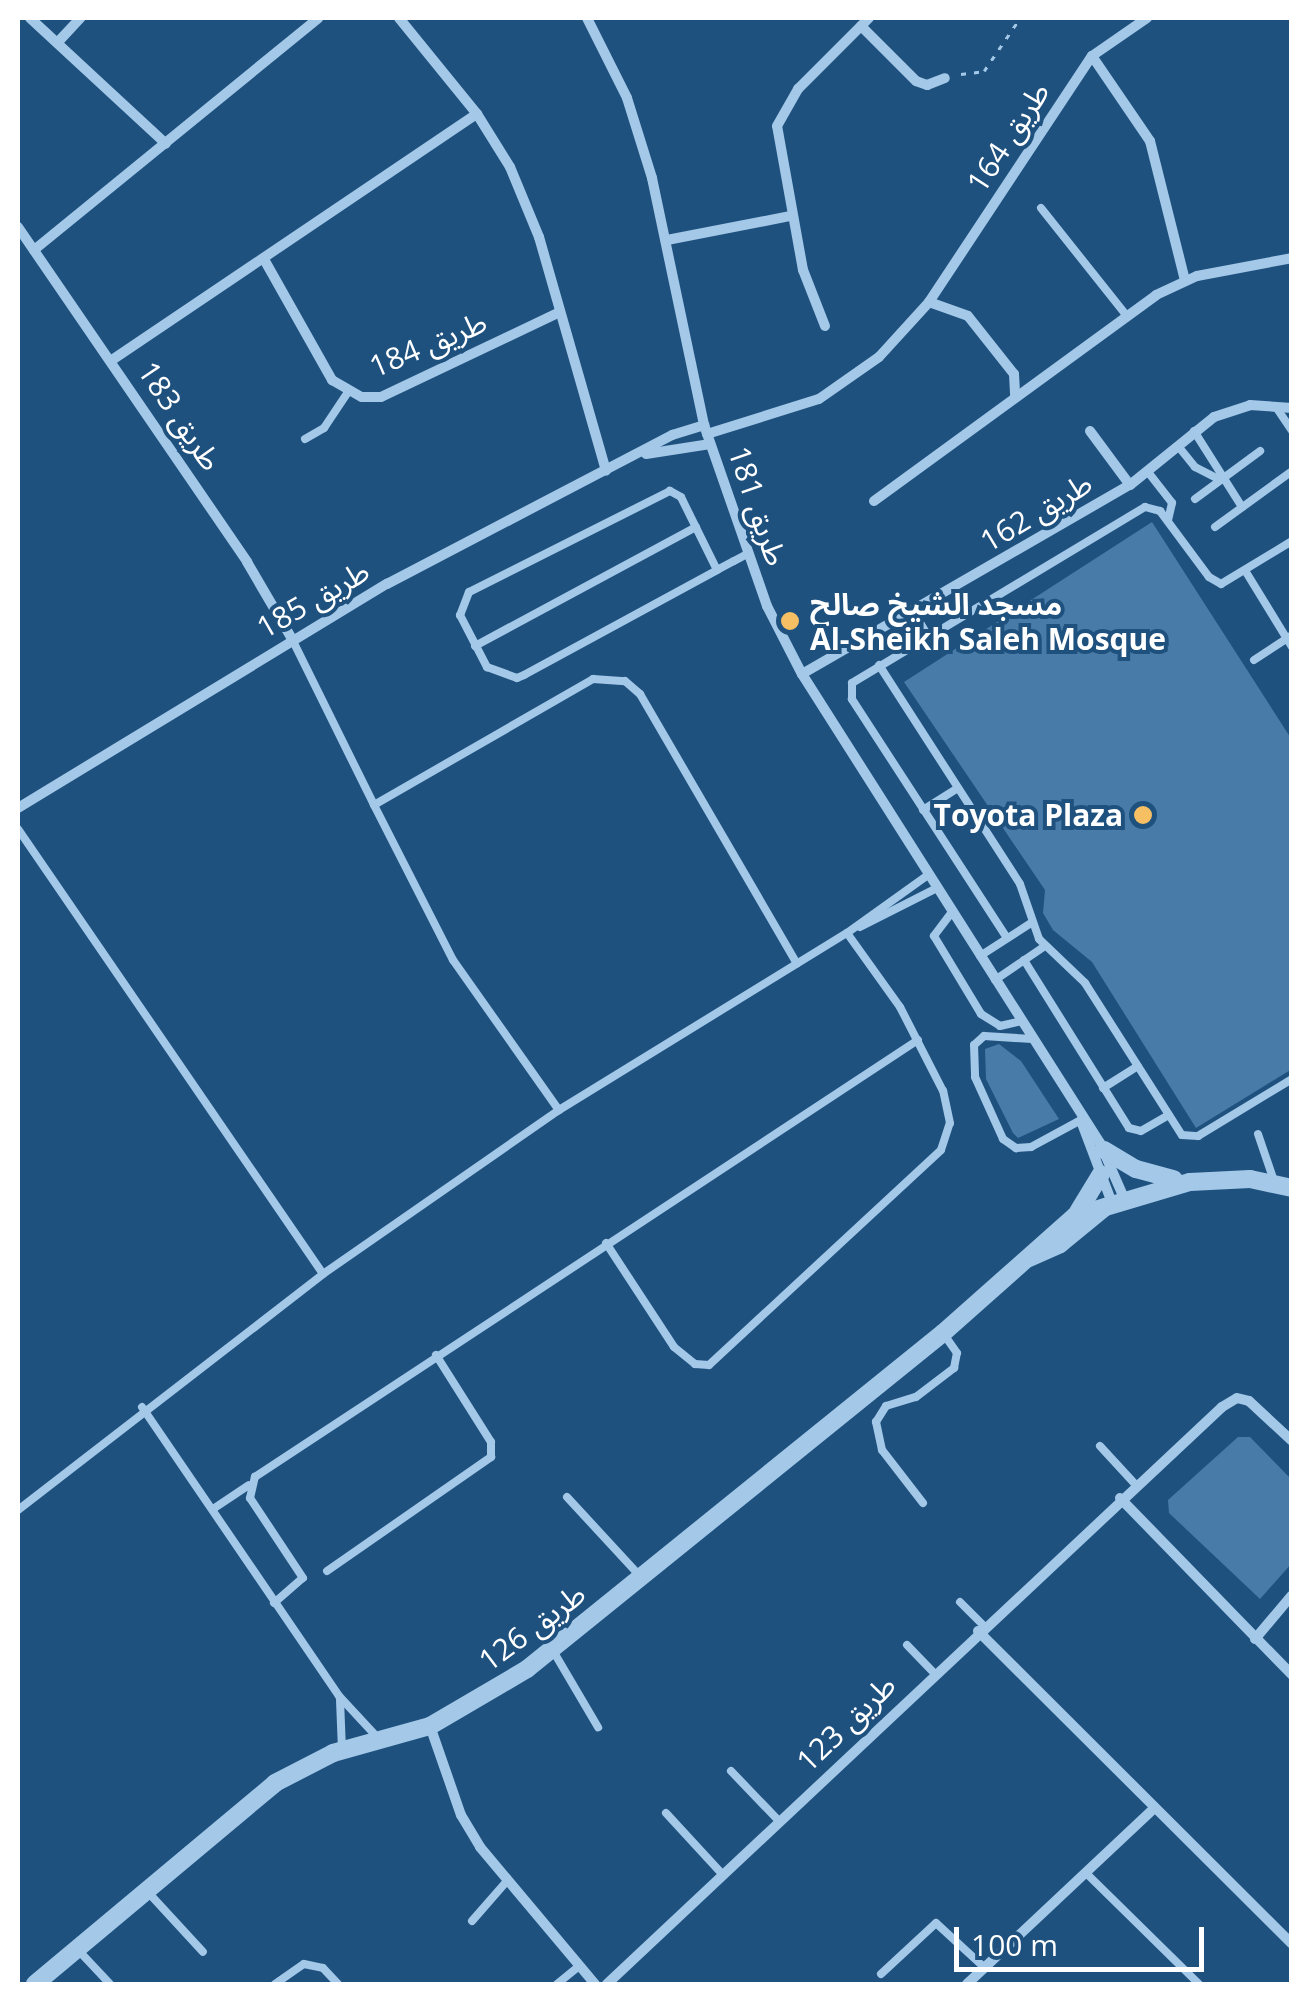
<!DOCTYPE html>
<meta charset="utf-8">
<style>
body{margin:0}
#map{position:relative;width:1309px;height:2002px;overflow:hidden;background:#1f517f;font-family:"Open Sans","Noto Sans Arabic",sans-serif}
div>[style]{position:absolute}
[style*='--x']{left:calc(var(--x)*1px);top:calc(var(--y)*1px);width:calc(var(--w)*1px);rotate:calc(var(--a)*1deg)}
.building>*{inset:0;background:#487ba8}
.path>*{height:2.5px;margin-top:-1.25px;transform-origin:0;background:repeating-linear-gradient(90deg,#a3c8e8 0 5px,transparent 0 13px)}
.service>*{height:8px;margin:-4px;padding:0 4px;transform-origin:4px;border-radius:4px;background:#a3c8e8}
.minor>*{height:10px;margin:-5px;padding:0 5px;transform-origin:5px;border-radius:5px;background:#a3c8e8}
.tertiary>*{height:18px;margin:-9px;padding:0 9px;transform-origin:9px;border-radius:9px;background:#a3c8e8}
.dots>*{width:28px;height:28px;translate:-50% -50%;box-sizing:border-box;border:5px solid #1f517f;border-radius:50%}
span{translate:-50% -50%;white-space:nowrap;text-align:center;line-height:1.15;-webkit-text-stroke:8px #1f517f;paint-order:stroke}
.street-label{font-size:30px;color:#fff}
.poi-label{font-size:30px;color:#fff;font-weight:700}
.left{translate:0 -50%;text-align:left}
.right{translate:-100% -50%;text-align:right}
.frame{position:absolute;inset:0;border:20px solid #fff;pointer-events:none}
.scale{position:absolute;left:954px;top:1927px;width:250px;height:45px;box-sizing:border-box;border:5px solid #fff;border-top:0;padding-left:12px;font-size:30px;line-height:35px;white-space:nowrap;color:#fff;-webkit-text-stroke:8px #1f517f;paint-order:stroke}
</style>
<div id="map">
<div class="building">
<div style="clip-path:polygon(1152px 522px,1292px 740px,1292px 1069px,1196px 1128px,1092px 962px,1053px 930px,1043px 913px,1045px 890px,904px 682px)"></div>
<div style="clip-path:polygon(999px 1044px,1021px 1061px,1059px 1119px,1018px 1138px,1013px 1133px,986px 1079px,985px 1049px)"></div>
<div style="clip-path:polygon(1238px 1437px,1250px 1437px,1292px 1480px,1292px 1563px,1260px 1599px,1169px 1513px,1168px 1500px)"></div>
</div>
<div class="path">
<div style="--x:961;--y:74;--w:23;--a:-7"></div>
<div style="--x:984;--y:71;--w:64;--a:-55.8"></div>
</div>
<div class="service">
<div style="--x:1041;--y:208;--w:138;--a:51.5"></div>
<div style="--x:1276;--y:407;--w:29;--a:56"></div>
<div style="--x:1194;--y:431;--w:90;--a:57.7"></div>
<div style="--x:305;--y:439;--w:22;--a:-30"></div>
<div style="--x:324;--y:428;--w:43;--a:-56.3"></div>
<div style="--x:1178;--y:446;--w:27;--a:51"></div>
<div style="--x:1195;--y:467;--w:28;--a:27"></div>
<div style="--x:1148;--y:472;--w:39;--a:52"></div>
<div style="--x:1172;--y:503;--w:17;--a:103"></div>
<div style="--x:1195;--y:499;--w:81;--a:-36.4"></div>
<div style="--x:1215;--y:527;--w:95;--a:-36"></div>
<div style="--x:717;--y:570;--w:81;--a:-116.3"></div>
<div style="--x:681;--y:497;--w:13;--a:-151"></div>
<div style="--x:670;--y:491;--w:225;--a:153.3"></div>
<div style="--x:469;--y:592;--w:25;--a:111"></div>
<div style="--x:460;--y:615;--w:59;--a:62.6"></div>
<div style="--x:487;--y:667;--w:32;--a:20"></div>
<div style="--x:517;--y:678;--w:8;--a:-23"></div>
<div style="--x:524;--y:675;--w:220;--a:-28.5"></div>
<div style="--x:717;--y:570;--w:19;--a:-28"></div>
<div style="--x:734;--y:561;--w:17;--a:-28"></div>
<div style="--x:1246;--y:572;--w:88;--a:58.5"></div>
<div style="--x:913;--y:611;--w:29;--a:59"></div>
<div style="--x:292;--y:639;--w:185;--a:63.7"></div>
<div style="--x:374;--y:805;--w:253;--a:-29.9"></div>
<div style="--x:593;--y:679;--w:32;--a:4"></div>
<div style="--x:625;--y:681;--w:20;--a:41"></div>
<div style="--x:640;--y:694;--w:312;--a:59.8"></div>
<div style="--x:475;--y:646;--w:251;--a:-28.3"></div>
<div style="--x:1254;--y:660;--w:45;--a:-33.3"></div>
<div style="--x:879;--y:665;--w:260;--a:57.2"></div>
<div style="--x:1020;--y:884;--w:58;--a:70.9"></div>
<div style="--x:1039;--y:939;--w:64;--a:43.7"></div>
<div style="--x:1085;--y:983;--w:180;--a:57.5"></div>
<div style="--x:1182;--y:1135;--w:16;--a:4"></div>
<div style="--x:1198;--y:1136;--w:110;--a:-31.2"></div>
<div style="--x:374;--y:805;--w:174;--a:63"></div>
<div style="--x:453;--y:960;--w:184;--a:54.8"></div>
<div style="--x:923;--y:810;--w:41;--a:-32.2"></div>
<div style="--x:18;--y:829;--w:539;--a:55.57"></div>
<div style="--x:952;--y:912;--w:30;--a:127"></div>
<div style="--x:934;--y:936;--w:91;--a:58.9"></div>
<div style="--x:981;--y:1014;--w:22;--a:32"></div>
<div style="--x:1000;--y:1026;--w:22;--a:-13"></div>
<div style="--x:860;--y:927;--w:86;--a:-26.9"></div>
<div style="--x:1007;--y:938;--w:285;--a:-123"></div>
<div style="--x:852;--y:699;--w:16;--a:-90"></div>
<div style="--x:852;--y:683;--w:342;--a:-31"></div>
<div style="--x:1145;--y:507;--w:16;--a:15"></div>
<div style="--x:1160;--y:511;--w:82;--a:53.4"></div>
<div style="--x:1209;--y:577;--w:14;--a:30"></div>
<div style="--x:1221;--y:584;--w:83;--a:-31.2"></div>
<div style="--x:980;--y:956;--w:61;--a:-32.9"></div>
<div style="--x:1024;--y:960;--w:198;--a:58"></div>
<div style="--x:1129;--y:1128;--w:12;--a:14"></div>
<div style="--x:1141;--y:1131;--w:32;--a:-30"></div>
<div style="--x:995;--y:980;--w:60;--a:-34.2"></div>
<div style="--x:1032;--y:1039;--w:48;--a:-176.4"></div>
<div style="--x:984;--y:1036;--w:13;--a:138"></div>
<div style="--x:974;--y:1045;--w:32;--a:88"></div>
<div style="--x:975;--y:1077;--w:68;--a:65.7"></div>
<div style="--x:1003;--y:1139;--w:16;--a:35"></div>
<div style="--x:1016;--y:1148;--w:15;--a:-4"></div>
<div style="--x:1031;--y:1147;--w:57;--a:-28.4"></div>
<div style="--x:1103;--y:1088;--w:41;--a:-32.2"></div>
<div style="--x:1258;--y:1134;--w:50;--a:71.2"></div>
<div style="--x:606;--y:1243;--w:124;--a:56.8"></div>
<div style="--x:674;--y:1347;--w:27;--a:39"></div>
<div style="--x:695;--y:1364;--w:14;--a:4"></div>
<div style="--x:709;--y:1365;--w:316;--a:-42.8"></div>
<div style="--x:941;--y:1150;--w:28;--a:-72"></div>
<div style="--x:950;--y:1123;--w:33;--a:-102"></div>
<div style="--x:943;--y:1091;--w:94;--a:-117.1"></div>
<div style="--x:900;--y:1007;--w:91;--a:-125.6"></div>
<div style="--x:142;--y:1407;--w:350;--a:55.7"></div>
<div style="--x:339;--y:1696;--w:56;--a:47.2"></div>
<div style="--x:1100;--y:1446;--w:50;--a:47.4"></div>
<div style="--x:567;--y:1497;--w:106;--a:47.3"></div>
<div style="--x:923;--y:1503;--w:67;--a:-127.7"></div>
<div style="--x:882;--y:1450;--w:29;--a:-102"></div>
<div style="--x:876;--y:1422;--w:19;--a:-58"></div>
<div style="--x:886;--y:1406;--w:31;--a:-17"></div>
<div style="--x:916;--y:1397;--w:48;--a:-37.3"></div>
<div style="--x:954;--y:1368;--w:15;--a:-79"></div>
<div style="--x:957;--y:1353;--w:24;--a:-125"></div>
<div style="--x:213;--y:1509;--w:43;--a:-33.7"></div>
<div style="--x:18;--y:1510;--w:386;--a:-37.7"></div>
<div style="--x:323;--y:1274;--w:287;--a:-34.8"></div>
<div style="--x:559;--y:1110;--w:338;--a:-31.6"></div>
<div style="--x:847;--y:933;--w:100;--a:-35.6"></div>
<div style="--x:327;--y:1571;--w:200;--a:-34.8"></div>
<div style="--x:491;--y:1457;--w:15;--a:-90"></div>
<div style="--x:491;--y:1442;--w:103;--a:-122.3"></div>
<div style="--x:960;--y:1602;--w:34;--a:45"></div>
<div style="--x:274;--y:1603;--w:38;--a:-41"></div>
<div style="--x:303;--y:1578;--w:96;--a:-123.5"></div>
<div style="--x:250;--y:1498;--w:22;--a:-77"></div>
<div style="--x:255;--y:1477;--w:794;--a:-33.39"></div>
<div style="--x:907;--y:1645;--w:39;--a:46"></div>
<div style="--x:552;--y:1649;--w:91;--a:59.5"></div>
<div style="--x:340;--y:1700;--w:50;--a:87.7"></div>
<div style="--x:731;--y:1771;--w:69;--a:46.2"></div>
<div style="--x:666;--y:1813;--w:84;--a:47.4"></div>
<div style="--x:1086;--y:1873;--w:158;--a:44.5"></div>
<div style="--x:146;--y:1890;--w:84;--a:47.4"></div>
<div style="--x:472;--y:1921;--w:52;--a:-48.9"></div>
<div style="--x:79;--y:1951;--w:45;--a:46.8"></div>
<div style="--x:881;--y:1974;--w:75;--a:-42.8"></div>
<div style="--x:936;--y:1923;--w:67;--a:42.6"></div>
<div style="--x:275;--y:1984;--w:35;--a:-35"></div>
<div style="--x:304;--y:1964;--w:19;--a:12"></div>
<div style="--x:323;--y:1968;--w:22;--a:47"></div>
<div style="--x:557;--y:1984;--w:28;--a:-39"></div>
</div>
<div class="minor">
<div style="--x:30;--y:18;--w:185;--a:42.8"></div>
<div style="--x:399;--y:18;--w:124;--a:50.9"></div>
<div style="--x:477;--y:114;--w:62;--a:58.1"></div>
<div style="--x:510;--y:167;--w:76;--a:67.5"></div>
<div style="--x:539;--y:237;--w:243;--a:74"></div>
<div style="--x:587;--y:18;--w:89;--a:63.4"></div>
<div style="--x:627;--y:98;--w:84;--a:72.6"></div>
<div style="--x:652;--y:178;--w:252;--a:78.1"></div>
<div style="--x:704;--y:425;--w:192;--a:70.8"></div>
<div style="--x:767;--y:606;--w:76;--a:62.8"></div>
<div style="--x:802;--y:674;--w:556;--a:57.57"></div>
<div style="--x:1100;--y:1143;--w:60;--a:66.4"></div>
<div style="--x:861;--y:26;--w:78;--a:45"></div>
<div style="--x:916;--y:81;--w:12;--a:20"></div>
<div style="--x:927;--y:85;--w:19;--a:-21"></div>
<div style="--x:58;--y:42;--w:33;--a:-47"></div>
<div style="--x:1092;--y:56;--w:103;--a:55.7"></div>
<div style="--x:1150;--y:141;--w:143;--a:75.9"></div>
<div style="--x:18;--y:227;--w:406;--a:55.6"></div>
<div style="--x:247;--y:562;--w:89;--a:59.7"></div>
<div style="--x:667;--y:240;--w:126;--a:-11"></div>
<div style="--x:34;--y:250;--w:367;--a:-39.2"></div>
<div style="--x:265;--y:261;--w:137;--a:60.6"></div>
<div style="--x:332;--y:380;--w:34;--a:30"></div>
<div style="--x:362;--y:397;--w:19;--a:0"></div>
<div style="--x:381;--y:397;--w:198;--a:-25.4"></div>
<div style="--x:929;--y:302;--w:41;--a:19.7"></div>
<div style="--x:968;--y:316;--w:74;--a:51.6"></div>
<div style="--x:1014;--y:374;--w:21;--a:87"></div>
<div style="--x:825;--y:326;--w:60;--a:-111.4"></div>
<div style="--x:803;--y:270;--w:146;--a:-100.2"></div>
<div style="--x:777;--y:126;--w:43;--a:-60.4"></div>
<div style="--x:798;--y:89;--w:100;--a:-45"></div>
<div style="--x:112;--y:360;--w:440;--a:-34"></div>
<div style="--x:1090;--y:431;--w:67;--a:53.5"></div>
<div style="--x:707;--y:434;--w:117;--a:-17.4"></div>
<div style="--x:819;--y:399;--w:73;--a:-35"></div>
<div style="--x:879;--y:357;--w:74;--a:-47.7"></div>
<div style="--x:929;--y:302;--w:295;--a:-56.5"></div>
<div style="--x:1092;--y:56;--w:67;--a:-34.6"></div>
<div style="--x:646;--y:454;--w:65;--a:-8.9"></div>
<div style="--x:874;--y:501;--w:349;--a:-36.1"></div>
<div style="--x:1156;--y:295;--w:45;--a:-24.9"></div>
<div style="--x:1197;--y:276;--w:97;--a:-10.7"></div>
<div style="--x:802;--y:674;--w:379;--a:-30"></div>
<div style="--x:1130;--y:485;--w:108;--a:-39"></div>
<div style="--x:1214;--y:417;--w:38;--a:-18"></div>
<div style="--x:1250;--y:405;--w:42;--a:4.1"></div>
<div style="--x:18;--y:808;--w:432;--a:-31.3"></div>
<div style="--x:387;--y:584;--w:322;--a:-27.6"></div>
<div style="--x:672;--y:435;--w:34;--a:-17"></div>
<div style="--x:1081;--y:1121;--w:88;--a:69.3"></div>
<div style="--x:1120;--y:1498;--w:247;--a:45.8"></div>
<div style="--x:978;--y:1631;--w:443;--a:44.9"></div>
<div style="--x:1255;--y:1639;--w:57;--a:-49.9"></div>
<div style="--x:430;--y:1726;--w:94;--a:70.8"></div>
<div style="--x:461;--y:1815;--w:37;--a:59"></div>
<div style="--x:480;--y:1847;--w:179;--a:50"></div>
<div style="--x:607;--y:1984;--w:843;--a:-43.17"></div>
<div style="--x:1222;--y:1407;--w:17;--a:-31"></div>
<div style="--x:1237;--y:1398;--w:12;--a:14"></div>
<div style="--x:1249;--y:1401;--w:59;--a:42.9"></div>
<div style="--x:967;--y:1984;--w:254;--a:-43.2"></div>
</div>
<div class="tertiary">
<div style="--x:1104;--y:1150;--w:37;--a:31"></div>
<div style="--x:1136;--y:1169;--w:39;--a:15"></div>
<div style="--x:1078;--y:1212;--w:44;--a:-58.8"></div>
<div style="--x:1029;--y:1258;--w:34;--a:-24"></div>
<div style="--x:1060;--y:1244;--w:58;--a:-39.4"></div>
<div style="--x:35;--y:1984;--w:313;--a:-39.9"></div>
<div style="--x:275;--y:1783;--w:65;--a:-27.3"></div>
<div style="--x:333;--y:1753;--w:101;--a:-15.6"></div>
<div style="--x:430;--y:1726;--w:113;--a:-30.4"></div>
<div style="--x:527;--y:1669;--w:535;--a:-38.93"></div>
<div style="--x:943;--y:1333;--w:176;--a:-41.6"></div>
<div style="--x:1075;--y:1216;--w:120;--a:-16.5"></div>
<div style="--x:1190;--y:1182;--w:60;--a:-2.9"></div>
<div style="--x:1250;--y:1179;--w:43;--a:12.1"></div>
</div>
<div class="dots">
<div style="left:790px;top:621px;background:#f6bf63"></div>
<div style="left:1143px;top:815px;background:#f6bf63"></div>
</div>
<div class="street-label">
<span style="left:1008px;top:137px;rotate:-57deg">طريق 164</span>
<span style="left:428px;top:344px;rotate:-23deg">طريق 184</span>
<span style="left:180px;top:416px;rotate:56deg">طريق 183</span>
<span style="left:758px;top:506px;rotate:71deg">طريق 181</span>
<span style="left:1036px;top:512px;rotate:-31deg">طريق 162</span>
<span style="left:313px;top:599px;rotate:-30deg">طريق 185</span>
<span style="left:532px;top:1627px;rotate:-37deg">طريق 126</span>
<span style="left:846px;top:1723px;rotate:-44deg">طريق 123</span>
</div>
<div class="poi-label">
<span class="left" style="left:810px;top:621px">مسجد الشيخ صالح<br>Al-Sheikh Saleh Mosque</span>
<span class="right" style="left:1123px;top:815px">Toyota Plaza</span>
</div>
<div class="frame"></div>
<div class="scale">100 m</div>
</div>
